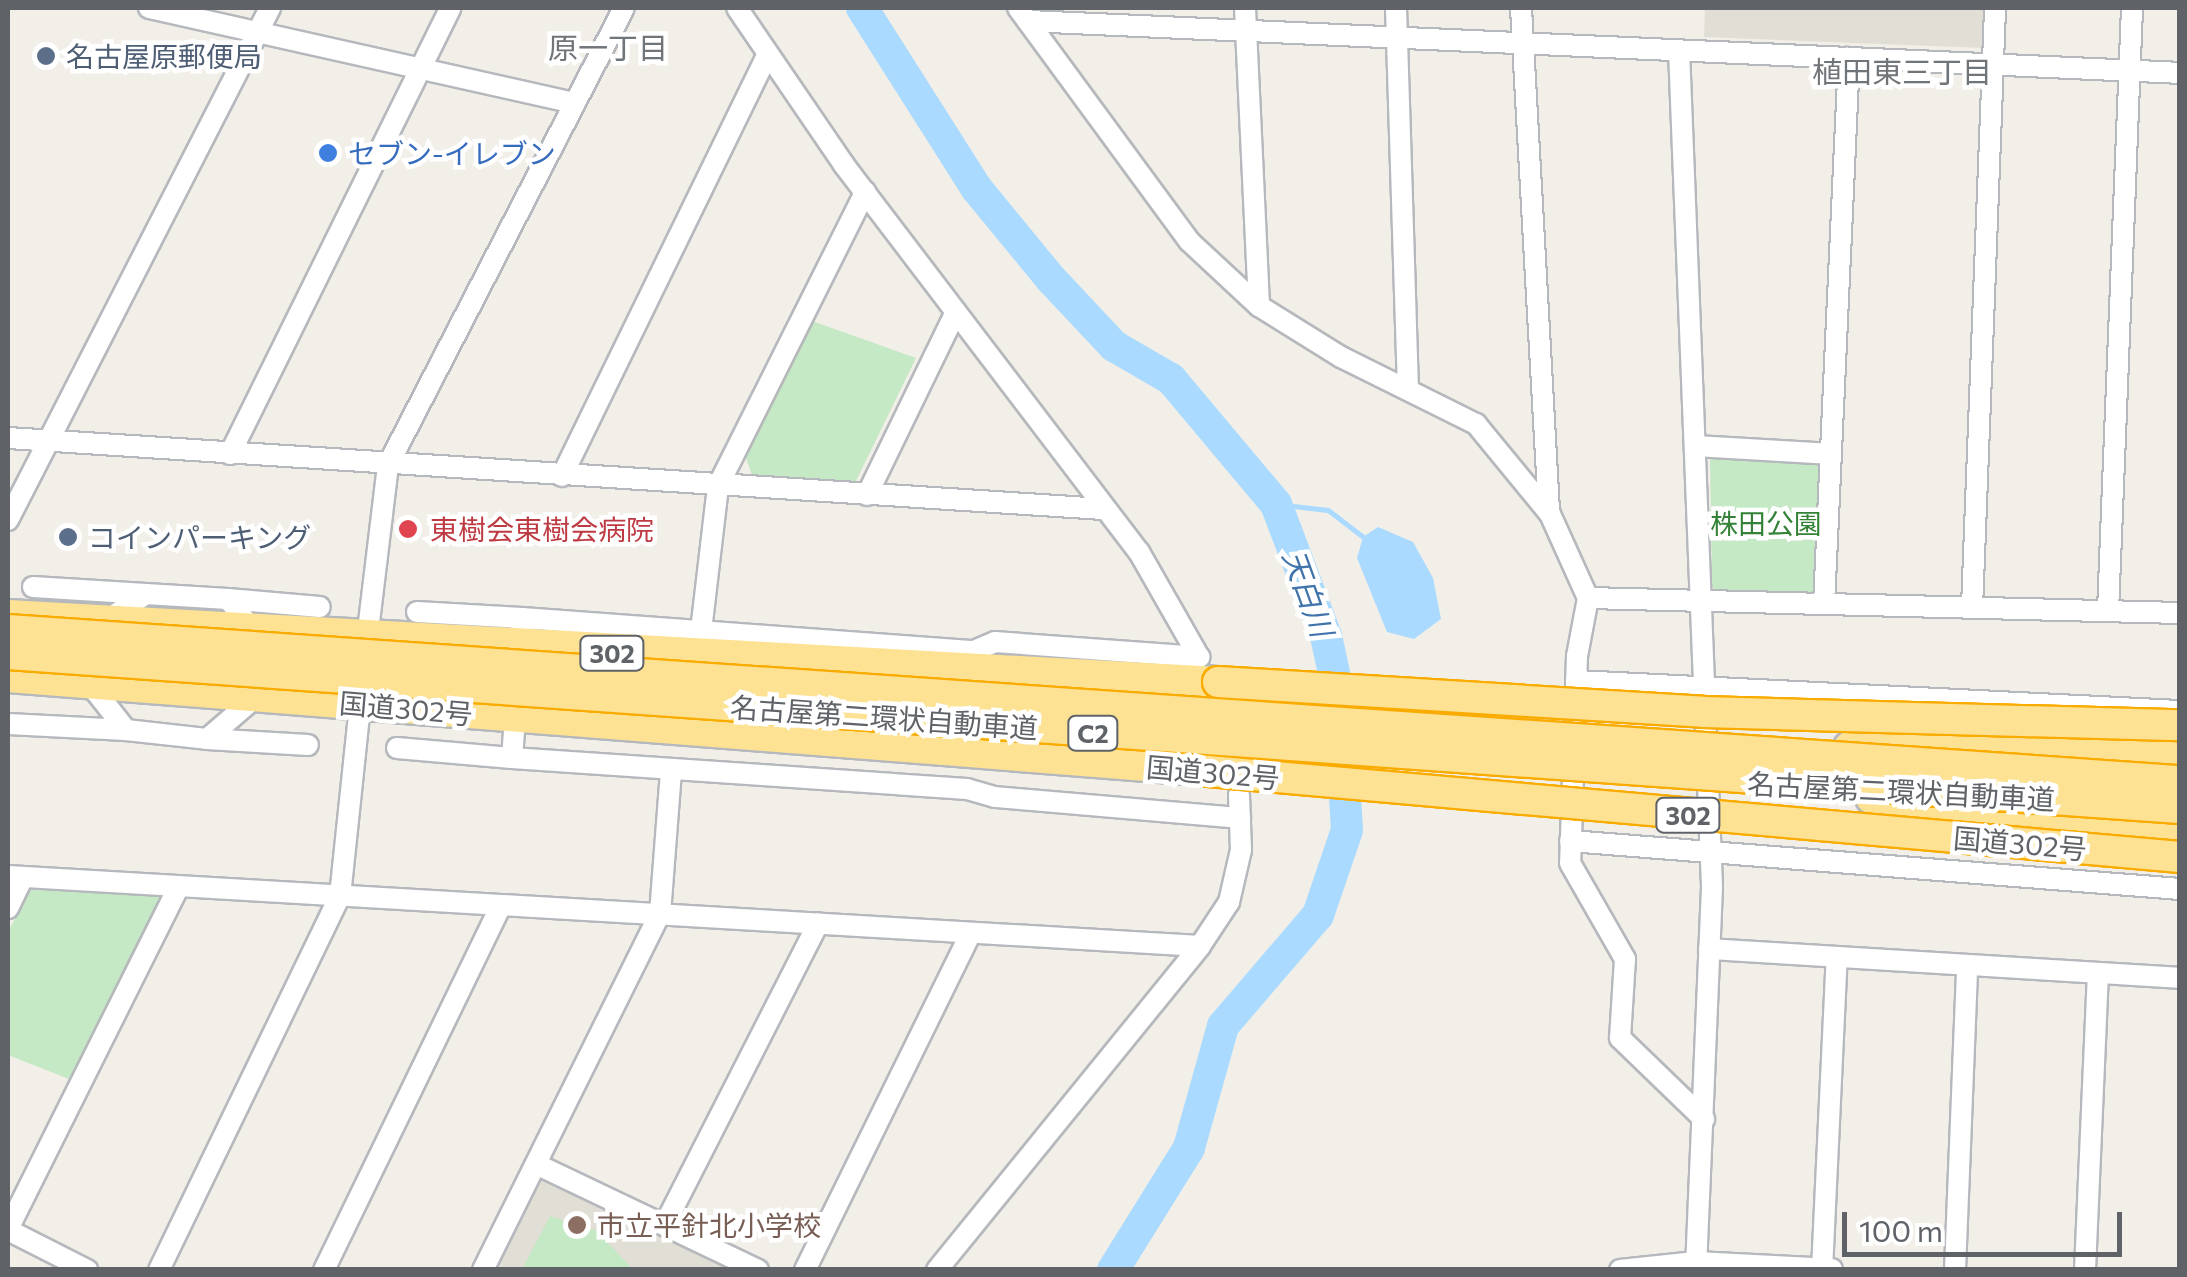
<!DOCTYPE html>
<meta charset="utf-8">
<style>
body{margin:0}
#map{position:relative;width:2187px;height:1277px;overflow:hidden;background:#f1efe8;font-family:Commissioner,"Noto Sans JP",sans-serif}
div>[style]{position:absolute}
[style*='--x']{left:calc(var(--x)*1px);top:calc(var(--y)*1px);width:calc(var(--w)*1px);rotate:calc(var(--a)*1deg)}
.education>*{inset:0;background:#e1ded6}
.green>*{inset:0;background:#c5e8c5}
.water>*{inset:0;background:#aadaff}
.stream>*{height:5px;margin:-2.5px;padding:0 2.5px;transform-origin:2.5px;border-radius:2.5px;background:#aadaff}
.river>*{height:32px;margin:-16px;padding:0 16px;transform-origin:16px;border-radius:16px;background:#aadaff}
.roads{filter:drop-shadow(2px 0 #b5b8bc) drop-shadow(-2px 0 #b5b8bc) drop-shadow(0 2px #b5b8bc) drop-shadow(0 -2px #b5b8bc)}
.minor>*{height:20px;margin:-10px;padding:0 10px;transform-origin:10px;border-radius:10px;background:#fff}
.highway>*{height:30px;margin:-15px;padding:0 15px;transform-origin:15px;border-radius:15px;background:#fde293}
.bridges{filter:drop-shadow(2px 0 #f9ab00) drop-shadow(-2px 0 #f9ab00) drop-shadow(0 2px #f9ab00) drop-shadow(0 -2px #f9ab00)}
.highway-bridge>*{height:30px;margin:-15px;padding:0 15px;transform-origin:15px;border-radius:15px;background:#fde293}
.dots>*{width:28px;height:28px;translate:-50% -50%;box-sizing:border-box;border:5px solid #fff;border-radius:50%}
span{translate:-50% -50%;white-space:nowrap;text-align:center;line-height:1.15;-webkit-text-stroke:9px #fff;paint-order:stroke}
.shield-label span{padding:2px 8px;background:#fff;border:2px solid;border-radius:8px;-webkit-text-stroke-width:0}
.shield-label{font-size:25px;color:#5f6368;font-weight:700}
.service-label{font-size:28px;color:#4e5e75}
.left{translate:0 -50%;text-align:left}
.shop-label{font-size:28px;color:#366cbe}
.park-label{font-size:28px;color:#348238}
.health-label{font-size:28px;color:#be3a42}
.street-label{font-size:28px;color:#5f6368}
.education-label{font-size:28px;color:#785e54}
.neighbourhood-label{font-size:30px;color:#70757a}
.water-label{font-size:30px;color:#4174aa;font-style:italic}
.frame{position:absolute;inset:0;border:10px solid #5f6368;pointer-events:none}
.scale{position:absolute;left:1842px;top:1212px;width:280px;height:45px;box-sizing:border-box;border:5px solid #5f6368;border-top:0;padding-left:12px;font-size:30px;line-height:35px;white-space:nowrap;color:#5f6368;-webkit-text-stroke:8px #fff;paint-order:stroke}
</style>
<div id="map">
<div class="education">
<div style="clip-path:polygon(1705px 8px,1986px 8px,1984px 48px,1704px 37px)"></div>
<div style="clip-path:polygon(546px 1180px,728px 1269px,494px 1270px,539px 1181px)"></div>
</div>
<div class="green">
<div style="clip-path:polygon(812px 321px,916px 358px,854px 485px,753px 478px,746px 458px)"></div>
<div style="clip-path:polygon(1710px 455px,1824px 459px,1818px 596px,1718px 593px,1712px 586px)"></div>
<div style="clip-path:polygon(30px 890px,168px 893px,69px 1079px,8px 1055px,8px 932px)"></div>
<div style="clip-path:polygon(550px 1216px,595px 1230px,633px 1269px,522px 1269px)"></div>
</div>
<div class="water">
<div style="clip-path:polygon(1378px 527px,1413px 542px,1433px 578px,1441px 619px,1414px 639px,1387px 632px,1357px 558px,1363px 537px)"></div>
</div>
<div class="stream">
<div style="--x:1276;--y:504;--w:52;--a:6.6"></div>
<div style="--x:1328;--y:510;--w:44;--a:37.6"></div>
</div>
<div class="river">
<div style="--x:862;--y:8;--w:214;--a:57.6"></div>
<div style="--x:977;--y:189;--w:117;--a:50.6"></div>
<div style="--x:1051;--y:279;--w:92;--a:46.8"></div>
<div style="--x:1114;--y:346;--w:66;--a:30.1"></div>
<div style="--x:1171;--y:379;--w:163;--a:50"></div>
<div style="--x:1276;--y:504;--w:141;--a:69.3"></div>
<div style="--x:1326;--y:636;--w:61;--a:77.8"></div>
<div style="--x:1339;--y:696;--w:134;--a:86.6"></div>
<div style="--x:1347;--y:830;--w:90;--a:108.8"></div>
<div style="--x:1318;--y:915;--w:146;--a:130.6"></div>
<div style="--x:1223;--y:1026;--w:127;--a:105.6"></div>
<div style="--x:1189;--y:1148;--w:144;--a:121.9"></div>
</div>
<div class="roads">
<div class="minor">
<div style="--x:149;--y:8;--w:436;--a:12.6"></div>
<div style="--x:737;--y:8;--w:190;--a:55.7"></div>
<div style="--x:844;--y:165;--w:487;--a:52.7"></div>
<div style="--x:1139;--y:552;--w:121;--a:60.3"></div>
<div style="--x:1018;--y:8;--w:289;--a:53.7"></div>
<div style="--x:1189;--y:241;--w:96;--a:42.9"></div>
<div style="--x:1259;--y:306;--w:97;--a:31.9"></div>
<div style="--x:1341;--y:357;--w:151;--a:26.4"></div>
<div style="--x:1476;--y:424;--w:117;--a:50.6"></div>
<div style="--x:1550;--y:514;--w:92;--a:65.7"></div>
<div style="--x:1588;--y:598;--w:59;--a:100.7"></div>
<div style="--x:1577;--y:656;--w:207;--a:91.9"></div>
<div style="--x:1570;--y:863;--w:111;--a:60.2"></div>
<div style="--x:1625;--y:959;--w:79;--a:93.6"></div>
<div style="--x:1620;--y:1038;--w:117;--a:44"></div>
<div style="--x:1245;--y:8;--w:298;--a:87.3"></div>
<div style="--x:1396;--y:8;--w:382;--a:88.2"></div>
<div style="--x:1521;--y:8;--w:503;--a:86.81"></div>
<div style="--x:1028;--y:21;--w:1153;--a:2.58"></div>
<div style="--x:1679;--y:50;--w:838;--a:87.74"></div>
<div style="--x:1712;--y:887;--w:383;--a:92.4"></div>
<div style="--x:8;--y:438;--w:1098;--a:3.71"></div>
<div style="--x:1697;--y:446;--w:134;--a:3.4"></div>
<div style="--x:230;--y:454;--w:497;--a:-63.7"></div>
<div style="--x:562;--y:476;--w:466;--a:-64"></div>
<div style="--x:867;--y:495;--w:203;--a:-64.1"></div>
<div style="--x:8;--y:520;--w:575;--a:-62.9"></div>
<div style="--x:33;--y:587;--w:113;--a:3.5"></div>
<div style="--x:1588;--y:598;--w:592;--a:1.45"></div>
<div style="--x:228;--y:599;--w:92;--a:5"></div>
<div style="--x:1824;--y:604;--w:547;--a:-87.38"></div>
<div style="--x:1972;--y:608;--w:600;--a:-87.8"></div>
<div style="--x:2108;--y:611;--w:603;--a:-87.72"></div>
<div style="--x:417;--y:612;--w:105;--a:3.3"></div>
<div style="--x:107;--y:620;--w:47;--a:-33.7"></div>
<div style="--x:146;--y:594;--w:82;--a:3.5"></div>
<div style="--x:228;--y:599;--w:38;--a:51"></div>
<div style="--x:701;--y:631;--w:146;--a:-83.3"></div>
<div style="--x:718;--y:486;--w:329;--a:-63.4"></div>
<div style="--x:520;--y:646;--w:28;--a:-86"></div>
<div style="--x:522;--y:618;--w:453;--a:4.2"></div>
<div style="--x:974;--y:651;--w:23;--a:-23"></div>
<div style="--x:995;--y:642;--w:205;--a:4.2"></div>
<div style="--x:366;--y:647;--w:183;--a:-83.1"></div>
<div style="--x:388;--y:465;--w:514;--a:-62.69"></div>
<div style="--x:1576;--y:681;--w:603;--a:2.85"></div>
<div style="--x:89;--y:683;--w:60;--a:51.8"></div>
<div style="--x:126;--y:730;--w:81;--a:6.3"></div>
<div style="--x:207;--y:739;--w:66;--a:-40.7"></div>
<div style="--x:515;--y:718;--w:40;--a:94.3"></div>
<div style="--x:512;--y:758;--w:456;--a:3.9"></div>
<div style="--x:967;--y:789;--w:29;--a:16"></div>
<div style="--x:995;--y:797;--w:246;--a:4.9"></div>
<div style="--x:8;--y:724;--w:118;--a:2.9"></div>
<div style="--x:207;--y:739;--w:101;--a:3.4"></div>
<div style="--x:397;--y:748;--w:115;--a:5"></div>
<div style="--x:1570;--y:841;--w:612;--a:4.5"></div>
<div style="--x:8;--y:876;--w:1194;--a:3.36"></div>
<div style="--x:8;--y:908;--w:34;--a:-64"></div>
<div style="--x:1709;--y:949;--w:472;--a:3.5"></div>
<div style="--x:536;--y:1164;--w:246;--a:25.5"></div>
<div style="--x:666;--y:1222;--w:335;--a:-63"></div>
<div style="--x:8;--y:1229;--w:381;--a:-63.5"></div>
<div style="--x:8;--y:1230;--w:89;--a:26.9"></div>
<div style="--x:159;--y:1270;--w:415;--a:-64.2"></div>
<div style="--x:340;--y:896;--w:202;--a:-84"></div>
<div style="--x:324;--y:1270;--w:403;--a:-64.1"></div>
<div style="--x:483;--y:1270;--w:398;--a:-63.6"></div>
<div style="--x:660;--y:914;--w:144;--a:-85.6"></div>
<div style="--x:805;--y:1270;--w:374;--a:-63.8"></div>
<div style="--x:937;--y:1270;--w:417;--a:-50.9"></div>
<div style="--x:1200;--y:946;--w:53;--a:-56.6"></div>
<div style="--x:1229;--y:902;--w:53;--a:-77"></div>
<div style="--x:1241;--y:850;--w:55;--a:-92.1"></div>
<div style="--x:1620;--y:1270;--w:76;--a:-6"></div>
<div style="--x:1696;--y:1262;--w:136;--a:2.9"></div>
<div style="--x:1822;--y:1270;--w:313;--a:-87.3"></div>
<div style="--x:1955;--y:1270;--w:305;--a:-87.7"></div>
<div style="--x:2085;--y:1270;--w:297;--a:-87.5"></div>
</div>
<div class="highway">
<div style="--x:8;--y:615;--w:1212;--a:3.17"></div>
<div style="--x:8;--y:677;--w:1193;--a:4.47"></div>
<div style="--x:1849;--y:747;--w:331;--a:1.2"></div>
<div style="--x:1871;--y:798;--w:307;--a:6"></div>
</div>
</div>
<div class="bridges">
<div class="highway-bridge">
<div style="--x:8;--y:630;--w:2177;--a:3.98"></div>
<div style="--x:8;--y:654;--w:2177;--a:4.06"></div>
<div style="--x:1218;--y:682;--w:486;--a:3.5"></div>
<div style="--x:1703;--y:712;--w:477;--a:1.6"></div>
<div style="--x:1197;--y:770;--w:987;--a:5.06"></div>
</div>
</div>
<div class="dots">
<div style="left:46px;top:56px;background:#5c6f8a"></div>
<div style="left:328px;top:153px;background:#3f7fe0"></div>
<div style="left:408px;top:529px;background:#e0444e"></div>
<div style="left:68px;top:537px;background:#5c6f8a"></div>
<div style="left:577px;top:1225px;background:#8d6e63"></div>
</div>
<div class="shield-label">
<span style="left:612px;top:653px">302</span>
<span style="left:1093px;top:733px">C2</span>
<span style="left:1688px;top:815px">302</span>
</div>
<div class="service-label">
<span class="left" style="left:66px;top:56px">名古屋原郵便局</span>
<span class="left" style="left:88px;top:537px">コインパーキング</span>
</div>
<div class="shop-label">
<span class="left" style="left:348px;top:153px">セブン-イレブン</span>
</div>
<div class="park-label">
<span style="left:1766px;top:523px">株田公園</span>
</div>
<div class="health-label">
<span class="left" style="left:430px;top:529px">東樹会東樹会病院</span>
</div>
<div class="street-label">
<span style="left:406px;top:708px;rotate:5deg">国道302号</span>
<span style="left:884px;top:717px;rotate:4deg">名古屋第二環状自動車道</span>
<span style="left:1213px;top:772px;rotate:5deg">国道302号</span>
<span style="left:1901px;top:791px;rotate:3deg">名古屋第二環状自動車道</span>
<span style="left:2020px;top:843px;rotate:5deg">国道302号</span>
</div>
<div class="education-label">
<span class="left" style="left:597px;top:1225px">市立平針北小学校</span>
</div>
<div class="neighbourhood-label">
<span style="left:608px;top:47px">原一丁目</span>
<span style="left:1902px;top:71px">植田東三丁目</span>
</div>
<div class="water-label">
<span style="left:1309px;top:593px;rotate:70deg">天白川</span>
</div>
<div class="frame"></div>
<div class="scale">100 m</div>
</div>
